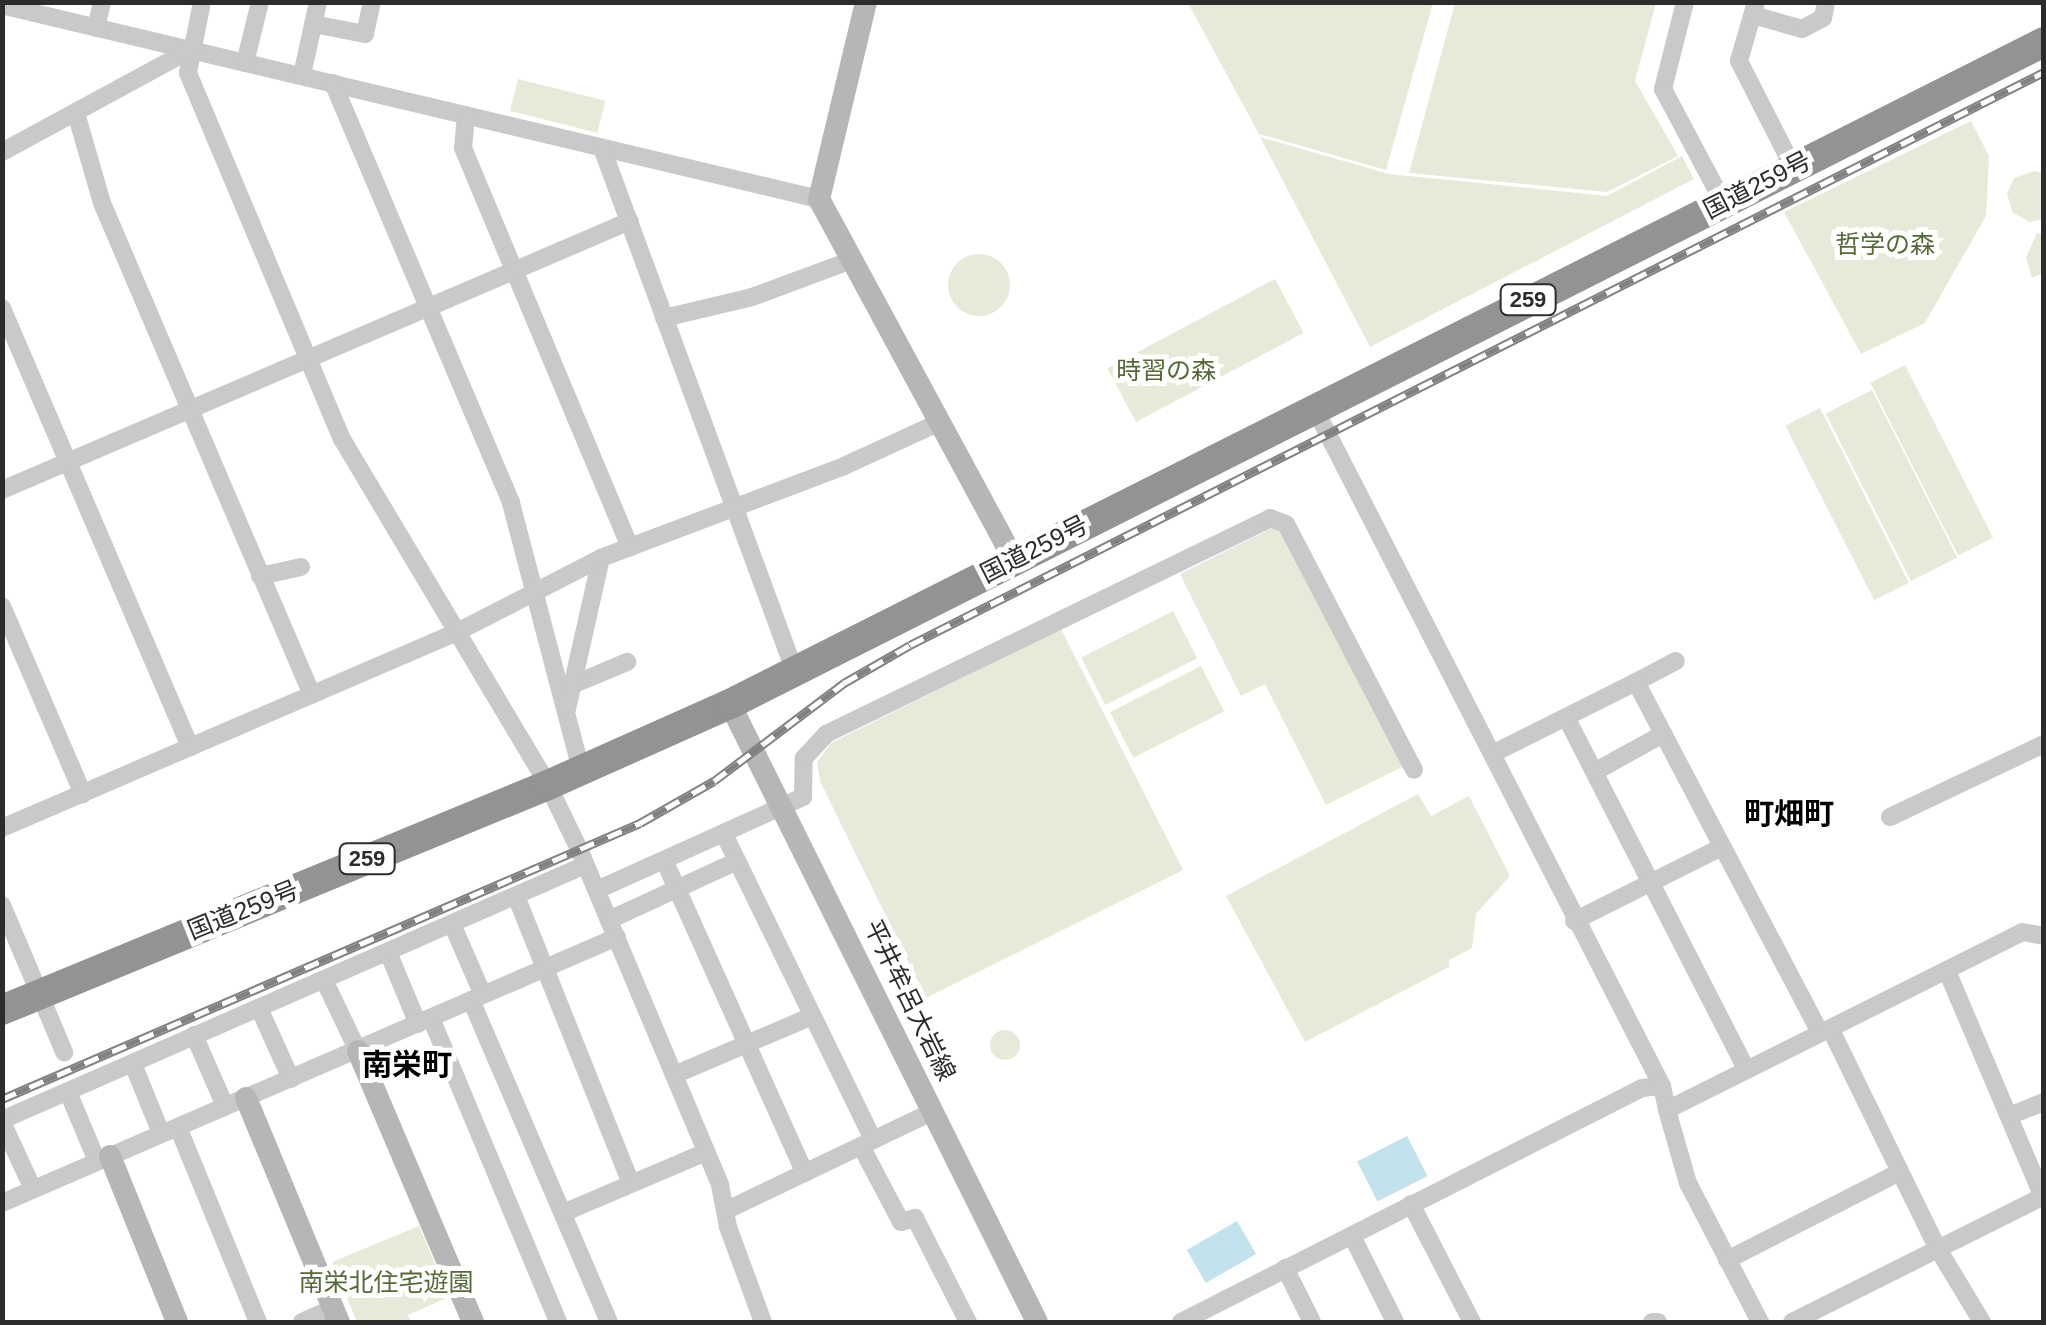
<!DOCTYPE html>
<meta charset="utf-8">
<style>
body{margin:0}
#map{position:relative;width:2046px;height:1325px;overflow:hidden;background:#fff;font-family:Helvetica,"Noto Sans JP",sans-serif}
div>[style]{position:absolute}
[style*='--x']{left:calc(var(--x)*1px);top:calc(var(--y)*1px);width:calc(var(--w)*1px);rotate:calc(var(--a)*1deg)}
.green>*{inset:0;background:#e5ebd8;transform-origin:0 0}
.round{border-radius:50%}
.water>*{inset:0;background:#c2e2ed;transform-origin:0 0}
.street>*{height:18px;margin:-9px;padding:0 9px;transform-origin:9px;border-radius:9px;background:#c9c9c9}
.secondary>*{height:22px;margin:-11px;padding:0 11px;transform-origin:11px;border-radius:11px;background:#b6b6b6}
.highway>*{height:30px;margin:-15px;padding:0 15px;transform-origin:15px;border-radius:15px;background:#939393}
.rail>*{height:9px;margin-top:-4.5px;transform-origin:0;background:repeating-linear-gradient(90deg,#fff 0 15px,#818181 0 30px);box-sizing:border-box;border-block:2px solid #818181}
span{translate:-50% -50%;white-space:nowrap;text-align:center;line-height:1.15;-webkit-text-stroke:10px #fff;paint-order:stroke}
.shield-label span{padding:2px 8px;background:#fff;border:2px solid;border-radius:8px;-webkit-text-stroke-width:0}
.shield-label{font-size:22px;color:#2c2c2c;font-weight:700}
.street-label{font-size:25px;color:#2c2c2c}
.park-label{font-size:25px;color:#566a37}
.quarter-label{font-size:30px;color:#000;font-weight:700}
.frame{position:absolute;inset:0;border:5px solid #2c2c2c;pointer-events:none}
</style>
<div id="map">
<div class="green">
<div style="clip-path:polygon(1188px 3px,1433px 3px,1386px 170px,1259px 134px)"></div>
<div style="clip-path:polygon(1455px 3px,1656px 3px,1635px 81px,1678px 156px,1607px 192px,1409px 173px)"></div>
<div style="left:518px;top:79px;width:90px;height:33px;rotate:14deg"></div>
<div style="clip-path:polygon(1971px 121px,1989px 156px,1986px 216px,1925px 323px,1861px 354px,1784px 212px)"></div>
<div style="clip-path:polygon(1260px 137px,1389px 174px,1607px 196px,1682px 156px,1694px 179px,1370px 347px)"></div>
<div style="clip-path:polygon(2035px 171px,2043px 174px,2043px 219px,2030px 222px,2013px 213px,2007px 194px,2014px 178px)"></div>
<div style="clip-path:polygon(2037px 233px,2043px 235px,2043px 273px,2032px 278px,2026px 258px)"></div>
<div class="round" style="left:948px;top:254px;width:62px;height:62px"></div>
<div style="left:1275px;top:279px;width:61px;height:190px;rotate:62deg"></div>
<div style="left:1905px;top:365px;width:194px;height:39px;rotate:63deg"></div>
<div style="left:1872px;top:390px;width:188px;height:52px;rotate:63deg"></div>
<div style="left:1820px;top:408px;width:196px;height:39px;rotate:63deg"></div>
<div style="clip-path:polygon(1282px 523px,1404px 766px,1326px 805px,1265px 684px,1241px 696px,1180px 574px)"></div>
<div style="left:1173px;top:611px;width:53px;height:103px;rotate:63deg"></div>
<div style="clip-path:polygon(1061px 629px,1183px 870px,926px 998px,820px 781px,817px 762px,831px 743px)"></div>
<div style="left:1201px;top:666px;width:51px;height:102px;rotate:63deg"></div>
<div style="clip-path:polygon(1418px 794px,1431px 816px,1469px 796px,1510px 876px,1476px 914px,1472px 948px,1449px 960px,1449px 967px,1305px 1042px,1226px 896px)"></div>
<div class="round" style="left:990px;top:1030px;width:30px;height:30px"></div>
<div style="clip-path:polygon(419px 1226px,449px 1297px,408px 1315px,411px 1322px,357px 1322px,332px 1262px)"></div>
</div>
<div class="water">
<div style="left:1407px;top:1136px;width:45px;height:56px;rotate:63deg"></div>
<div style="left:1237px;top:1221px;width:38px;height:58px;rotate:60deg"></div>
</div>
<div class="street">
<div style="--x:6;--y:2;--w:4;--a:104"></div>
<div style="--x:5;--y:6;--w:837;--a:13.34"></div>
<div style="--x:202;--y:2;--w:72;--a:101.2"></div>
<div style="--x:188;--y:73;--w:397;--a:67.2"></div>
<div style="--x:342;--y:439;--w:403;--a:59.2"></div>
<div style="--x:548;--y:785;--w:71;--a:64.2"></div>
<div style="--x:579;--y:849;--w:364;--a:67.2"></div>
<div style="--x:720;--y:1185;--w:43;--a:79.2"></div>
<div style="--x:728;--y:1227;--w:101;--a:69.8"></div>
<div style="--x:1685;--y:2;--w:90;--a:104.2"></div>
<div style="--x:1663;--y:89;--w:128;--a:62"></div>
<div style="--x:1756;--y:2;--w:61;--a:106.1"></div>
<div style="--x:1739;--y:61;--w:119;--a:63"></div>
<div style="--x:1753;--y:15;--w:51;--a:15.9"></div>
<div style="--x:1802;--y:29;--w:24;--a:-28"></div>
<div style="--x:1823;--y:18;--w:16;--a:-79"></div>
<div style="--x:313;--y:24;--w:53;--a:10.9"></div>
<div style="--x:365;--y:34;--w:33;--a:-78"></div>
<div style="--x:96;--y:28;--w:27;--a:-77"></div>
<div style="--x:245;--y:63;--w:63;--a:-76.2"></div>
<div style="--x:302;--y:75;--w:75;--a:-77.6"></div>
<div style="--x:333;--y:83;--w:456;--a:67"></div>
<div style="--x:511;--y:503;--w:276;--a:75.3"></div>
<div style="--x:76;--y:113;--w:94;--a:73.9"></div>
<div style="--x:102;--y:203;--w:535;--a:66.89"></div>
<div style="--x:466;--y:115;--w:33;--a:95"></div>
<div style="--x:463;--y:148;--w:433;--a:67.3"></div>
<div style="--x:602;--y:148;--w:558;--a:69.78"></div>
<div style="--x:2;--y:152;--w:214;--a:-28.5"></div>
<div style="--x:2;--y:308;--w:478;--a:66.8"></div>
<div style="--x:664;--y:318;--w:90;--a:-13.4"></div>
<div style="--x:752;--y:297;--w:107;--a:-20.3"></div>
<div style="--x:1314;--y:407;--w:763;--a:62.86"></div>
<div style="--x:2;--y:490;--w:683;--a:-23.19"></div>
<div style="--x:260;--y:576;--w:42;--a:-12.4"></div>
<div style="--x:2;--y:606;--w:205;--a:66.7"></div>
<div style="--x:1636;--y:682;--w:45;--a:-27.7"></div>
<div style="--x:572;--y:685;--w:60;--a:-22.7"></div>
<div style="--x:567;--y:709;--w:155;--a:-77.3"></div>
<div style="--x:1566;--y:717;--w:395;--a:62.9"></div>
<div style="--x:1494;--y:753;--w:159;--a:-26.6"></div>
<div style="--x:1636;--y:682;--w:396;--a:62.3"></div>
<div style="--x:1596;--y:771;--w:77;--a:-28.9"></div>
<div style="--x:1890;--y:817;--w:170;--a:-25.4"></div>
<div style="--x:2;--y:828;--w:495;--a:-23.3"></div>
<div style="--x:457;--y:632;--w:162;--a:-27.2"></div>
<div style="--x:601;--y:558;--w:260;--a:-20.7"></div>
<div style="--x:844;--y:466;--w:103;--a:-24.6"></div>
<div style="--x:724;--y:834;--w:340;--a:64"></div>
<div style="--x:665;--y:862;--w:341;--a:65.8"></div>
<div style="--x:597;--y:890;--w:226;--a:-24.3"></div>
<div style="--x:803;--y:797;--w:39;--a:-89"></div>
<div style="--x:804;--y:758;--w:33;--a:-47"></div>
<div style="--x:826;--y:734;--w:494;--a:-25.9"></div>
<div style="--x:1270;--y:518;--w:17;--a:21"></div>
<div style="--x:1286;--y:524;--w:277;--a:62.5"></div>
<div style="--x:516;--y:896;--w:309;--a:68.2"></div>
<div style="--x:2;--y:905;--w:160;--a:67.1"></div>
<div style="--x:609;--y:920;--w:141;--a:-24.7"></div>
<div style="--x:1574;--y:921;--w:163;--a:-26.6"></div>
<div style="--x:452;--y:924;--w:77;--a:66.4"></div>
<div style="--x:388;--y:952;--w:78;--a:67.4"></div>
<div style="--x:1947;--y:971;--w:246;--a:67"></div>
<div style="--x:324;--y:980;--w:79;--a:64.4"></div>
<div style="--x:471;--y:1000;--w:350;--a:66.8"></div>
<div style="--x:259;--y:1008;--w:78;--a:65.7"></div>
<div style="--x:431;--y:1018;--w:329;--a:67.3"></div>
<div style="--x:1831;--y:1030;--w:244;--a:64"></div>
<div style="--x:1938;--y:1249;--w:85;--a:58.9"></div>
<div style="--x:194;--y:1035;--w:77;--a:66.4"></div>
<div style="--x:133;--y:1064;--w:74;--a:67.9"></div>
<div style="--x:674;--y:1075;--w:150;--a:-23.1"></div>
<div style="--x:68;--y:1092;--w:75;--a:67.2"></div>
<div style="--x:1667;--y:1110;--w:76;--a:74"></div>
<div style="--x:1688;--y:1183;--w:157;--a:62.6"></div>
<div style="--x:2009;--y:1116;--w:38;--a:-22"></div>
<div style="--x:2;--y:1120;--w:636;--a:-23.62"></div>
<div style="--x:2;--y:1122;--w:74;--a:65.2"></div>
<div style="--x:178;--y:1127;--w:211;--a:67.7"></div>
<div style="--x:861;--y:1146;--w:86;--a:62.2"></div>
<div style="--x:901;--y:1222;--w:15;--a:-16"></div>
<div style="--x:915;--y:1218;--w:117;--a:63"></div>
<div style="--x:2;--y:1203;--w:670;--a:-23.39"></div>
<div style="--x:1411;--y:1204;--w:133;--a:62.7"></div>
<div style="--x:727;--y:1210;--w:229;--a:-25.6"></div>
<div style="--x:563;--y:1213;--w:155;--a:-23.1"></div>
<div style="--x:1352;--y:1236;--w:96;--a:63.4"></div>
<div style="--x:1727;--y:1260;--w:194;--a:-27"></div>
<div style="--x:1285;--y:1268;--w:60;--a:63.4"></div>
<div style="--x:302;--y:1322;--w:34;--a:-24"></div>
<div style="--x:1181;--y:1322;--w:517;--a:-26.91"></div>
<div style="--x:1642;--y:1088;--w:20;--a:-6"></div>
<div style="--x:1662;--y:1086;--w:25;--a:78"></div>
<div style="--x:1667;--y:1110;--w:397;--a:-26.6"></div>
<div style="--x:2022;--y:932;--w:22;--a:10"></div>
<div style="--x:1652;--y:1322;--w:6;--a:0"></div>
<div style="--x:1792;--y:1322;--w:282;--a:-26.6"></div>
</div>
<div class="secondary">
<div style="--x:866;--y:2;--w:203;--a:103.4"></div>
<div style="--x:819;--y:199;--w:410;--a:61.6"></div>
<div style="--x:730;--y:704;--w:690;--a:63.58"></div>
<div style="--x:358;--y:1051;--w:294;--a:67"></div>
<div style="--x:246;--y:1098;--w:243;--a:67.5"></div>
<div style="--x:110;--y:1156;--w:179;--a:68"></div>
</div>
<div class="highway">
<div style="--x:2;--y:1010;--w:591;--a:-22.4"></div>
<div style="--x:548;--y:785;--w:199;--a:-24"></div>
<div style="--x:730;--y:704;--w:1471;--a:-26.74"></div>
</div>
<div class="rail">
<div style="--x:2;--y:1099;--w:695;--a:-23.39"></div>
<div style="--x:640;--y:823;--w:85;--a:-29.6"></div>
<div style="--x:714;--y:781;--w:163;--a:-37"></div>
<div style="--x:844;--y:683;--w:76;--a:-29.9"></div>
<div style="--x:910;--y:645;--w:1271;--a:-26.81"></div>
</div>
<div class="shield-label">
<span style="left:1528px;top:300px">259</span>
<span style="left:367px;top:859px">259</span>
</div>
<div class="street-label">
<span style="left:1757px;top:185px;rotate:-27deg">国道259号</span>
<span style="left:1034px;top:549px;rotate:-27deg">国道259号</span>
<span style="left:243px;top:910px;rotate:-22deg">国道259号</span>
<span style="left:910px;top:1000px;rotate:64deg">平井牟呂大岩線</span>
</div>
<div class="park-label">
<span style="left:1885px;top:244px">哲学の森</span>
<span style="left:1166px;top:370px">時習の森</span>
<span style="left:386px;top:1282px">南栄北住宅遊園</span>
</div>
<div class="quarter-label">
<span style="left:1789px;top:814px">町畑町</span>
<span style="left:407px;top:1065px">南栄町</span>
</div>
<div class="frame"></div>
</div>
